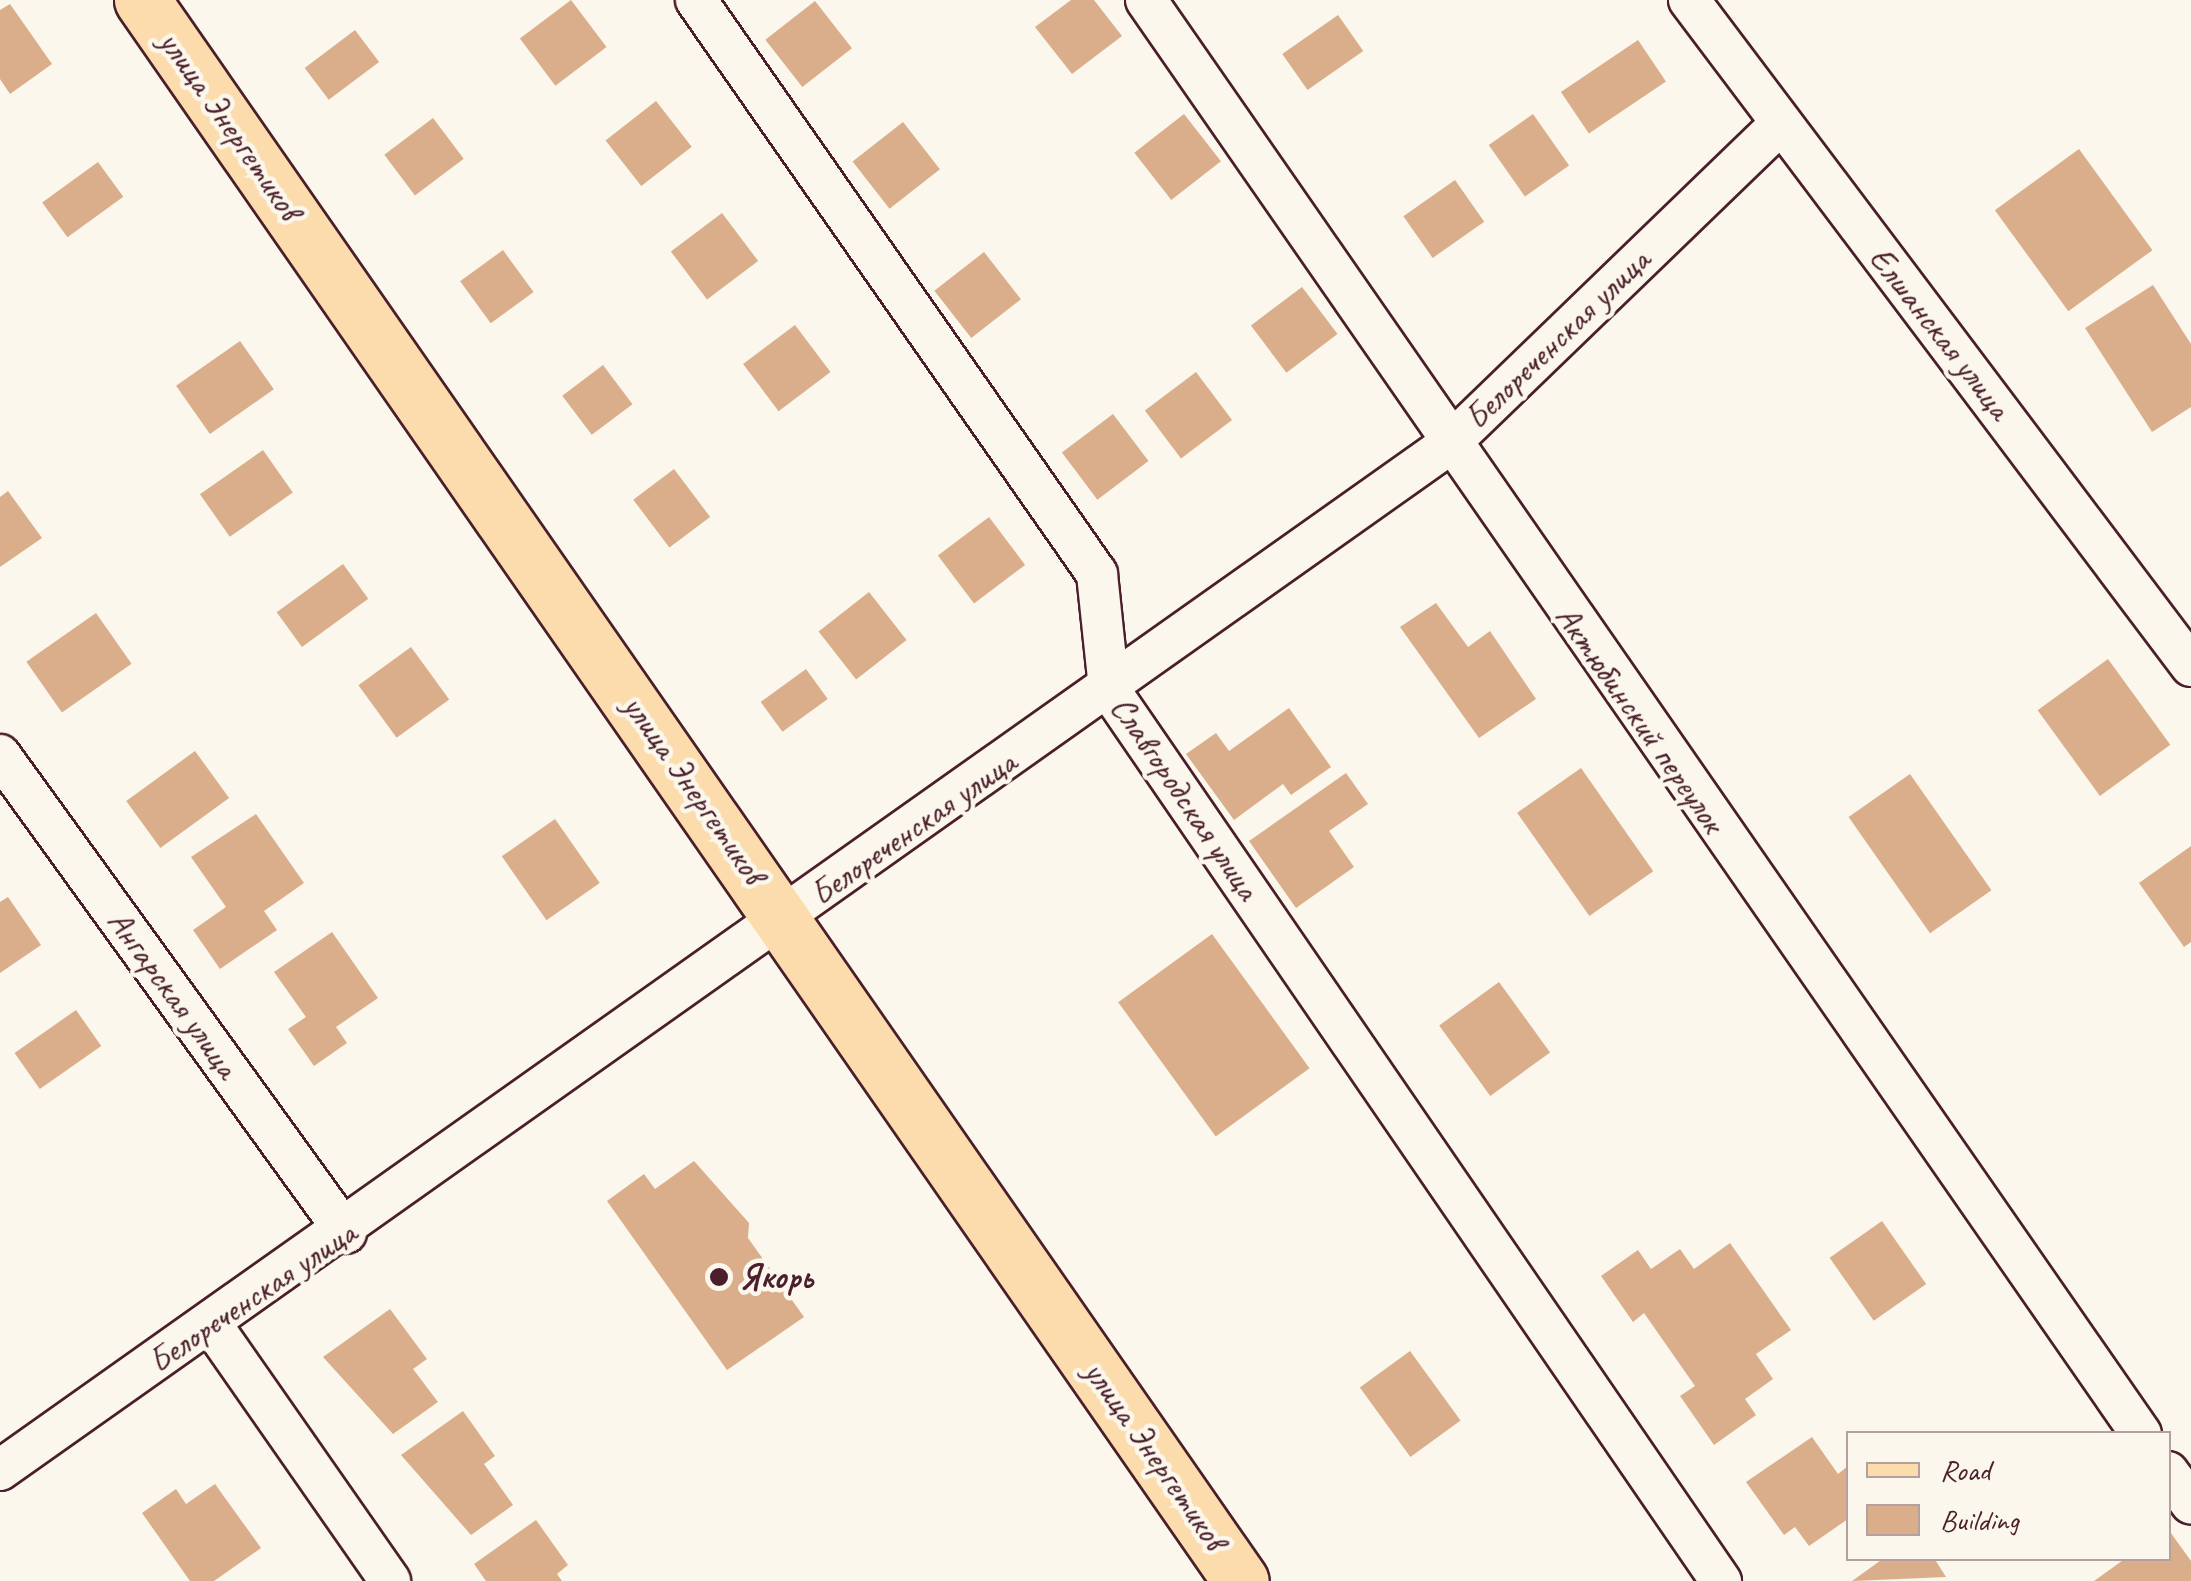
<!DOCTYPE html>
<meta charset="utf-8">
<style>
body{margin:0}
#map{position:relative;width:2191px;height:1581px;overflow:hidden;background:#fbf7ec;font-family:Caveat,sans-serif}
div>[style]{position:absolute}
[style*='--x']{left:calc(var(--x)*1px);top:calc(var(--y)*1px);width:calc(var(--w)*1px);rotate:calc(var(--a)*1deg)}
.building>*{inset:0;background:#daae8b;transform-origin:0 0}
.roads{filter:drop-shadow(2px 0 #4a1f2b) drop-shadow(-2px 0 #4a1f2b) drop-shadow(0 2px #4a1f2b) drop-shadow(0 -2px #4a1f2b)}
.street>*{height:40px;margin:-20px;padding:0 20px;transform-origin:20px;border-radius:20px;background:#fbf7ec}
.primary>*{height:55px;margin:-27.5px;padding:0 27.5px;transform-origin:27.5px;border-radius:27.5px;background:#fcdcac}
.dots>*{width:28px;height:28px;translate:-50% -50%;box-sizing:border-box;border:5px solid #fbf7ec;border-radius:50%}
span{translate:-50% -50%;white-space:nowrap;text-align:center;line-height:1.15;-webkit-text-stroke:9px #fbf7ec;paint-order:stroke}
.street-label{font-size:35px;color:#4a1f2b}
.poi-label{font-size:35px;color:#4a1f2b;font-weight:700}
.left{translate:0 -50%;text-align:left}
.legend{position:absolute;left:1846px;top:1431px;width:325px;height:130px;box-sizing:border-box;background:#fbf7ec;border:2px solid #b4a19f;margin:0;padding:12px 18px;list-style:none;font-size:30px;color:#4a1f2b}
.legend li{display:flex;align-items:center;gap:20px;height:50px}
.legend b{width:50px;border:2px solid #b4a19f}
</style>
<div id="map">
<div class="building">
<div style="left:571px;top:0;width:59px;height:64px;rotate:53deg"></div>
<div style="clip-path:polygon(1071px 0,1094px 0,1122px 36px,1072px 74px,1035px 27px)"></div>
<div style="left:815px;top:1px;width:60px;height:63px;rotate:52deg"></div>
<div style="clip-path:polygon(10px 4px,52px 64px,10px 94px,0 79px,0 10px)"></div>
<div style="left:1338px;top:15px;width:44px;height:68px;rotate:55deg"></div>
<div style="left:355px;top:30px;width:40px;height:63px;rotate:53deg"></div>
<div style="left:1638px;top:40px;width:50px;height:93px;rotate:56deg"></div>
<div style="left:656px;top:101px;width:58px;height:64px;rotate:52deg"></div>
<div style="left:1184px;top:114px;width:60px;height:63px;rotate:52deg"></div>
<div style="left:1533px;top:114px;width:63px;height:54px;rotate:55deg"></div>
<div style="left:433px;top:118px;width:51px;height:61px;rotate:53deg"></div>
<div style="left:903px;top:122px;width:60px;height:64px;rotate:52deg"></div>
<div style="left:2079px;top:149px;width:125px;height:104px;rotate:54deg"></div>
<div style="left:98px;top:162px;width:43px;height:69px;rotate:54deg"></div>
<div style="left:1455px;top:180px;width:51px;height:63px;rotate:55deg"></div>
<div style="left:722px;top:213px;width:60px;height:64px;rotate:53deg"></div>
<div style="left:503px;top:250px;width:52px;height:53px;rotate:54deg"></div>
<div style="left:984px;top:252px;width:60px;height:63px;rotate:52deg"></div>
<div style="clip-path:polygon(2153px 285px,2191px 344px,2191px 407px,2152px 432px,2085px 328px)"></div>
<div style="left:1302px;top:287px;width:59px;height:64px;rotate:53deg"></div>
<div style="left:795px;top:325px;width:59px;height:65px;rotate:53deg"></div>
<div style="left:240px;top:341px;width:59px;height:78px;rotate:55deg"></div>
<div style="left:603px;top:365px;width:49px;height:51px;rotate:53deg"></div>
<div style="left:1196px;top:372px;width:60px;height:64px;rotate:53deg"></div>
<div style="left:1113px;top:414px;width:59px;height:64px;rotate:53deg"></div>
<div style="left:263px;top:450px;width:52px;height:77px;rotate:55deg"></div>
<div style="left:674px;top:469px;width:60px;height:51px;rotate:53deg"></div>
<div style="clip-path:polygon(8px 491px,42px 538px,0 567px,0 497px)"></div>
<div style="left:989px;top:517px;width:60px;height:64px;rotate:53deg"></div>
<div style="left:343px;top:564px;width:43px;height:82px;rotate:54deg"></div>
<div style="left:869px;top:592px;width:61px;height:64px;rotate:52deg"></div>
<div style="clip-path:polygon(1436px 603px,1468px 647px,1490px 631px,1536px 699px,1479px 738px,1400px 627px)"></div>
<div style="left:96px;top:613px;width:62px;height:85px;rotate:55deg"></div>
<div style="left:411px;top:647px;width:65px;height:65px;rotate:54deg"></div>
<div style="left:2108px;top:659px;width:106px;height:87px;rotate:54deg"></div>
<div style="left:806px;top:669px;width:37px;height:56px;rotate:54deg"></div>
<div style="clip-path:polygon(1289px 708px,1331px 767px,1291px 795px,1283px 784px,1234px 820px,1186px 754px,1216px 733px,1229px 751px)"></div>
<div style="left:195px;top:751px;width:58px;height:85px;rotate:54deg"></div>
<div style="left:1581px;top:768px;width:126px;height:78px;rotate:55deg"></div>
<div style="clip-path:polygon(1346px 773px,1368px 804px,1329px 831px,1354px 867px,1296px 908px,1249px 841px)"></div>
<div style="left:1910px;top:774px;width:142px;height:75px;rotate:55deg"></div>
<div style="clip-path:polygon(256px 814px,304px 883px,264px 911px,277px 930px,220px 969px,193px 930px,226px 907px,191px 857px)"></div>
<div style="left:555px;top:819px;width:78px;height:65px;rotate:55deg"></div>
<div style="clip-path:polygon(2191px 846px,2191px 942px,2184px 947px,2139px 883px)"></div>
<div style="clip-path:polygon(8px 897px,41px 945px,0 973px,0 902px)"></div>
<div style="clip-path:polygon(332px 932px,378px 998px,336px 1027px,347px 1043px,314px 1066px,288px 1029px,306px 1017px,274px 972px)"></div>
<div style="left:1212px;top:934px;width:166px;height:116px;rotate:54deg"></div>
<div style="left:1499px;top:982px;width:87px;height:74px;rotate:54deg"></div>
<div style="left:76px;top:1010px;width:44px;height:75px;rotate:55deg"></div>
<div style="clip-path:polygon(694px 1161px,749px 1223px,748px 1238px,804px 1317px,727px 1370px,607px 1201px,644px 1174px,655px 1189px)"></div>
<div style="left:1882px;top:1221px;width:77px;height:64px;rotate:55deg"></div>
<div style="clip-path:polygon(1730px 1243px,1791px 1330px,1756px 1354px,1773px 1379px,1745px 1399px,1756px 1415px,1714px 1445px,1680px 1396px,1695px 1386px,1644px 1313px,1633px 1322px,1601px 1276px,1638px 1250px,1651px 1269px,1680px 1249px,1694px 1269px)"></div>
<div style="clip-path:polygon(390px 1309px,427px 1359px,413px 1369px,438px 1402px,393px 1434px,323px 1357px)"></div>
<div style="left:1410px;top:1351px;width:86px;height:62px;rotate:54deg"></div>
<div style="clip-path:polygon(463px 1411px,495px 1456px,484px 1464px,513px 1505px,471px 1535px,401px 1455px)"></div>
<div style="clip-path:polygon(1812px 1437px,1838px 1474px,1848px 1466px,1848px 1519px,1809px 1546px,1795px 1527px,1784px 1535px,1746px 1482px)"></div>
<div style="clip-path:polygon(215px 1484px,261px 1548px,214px 1581px,190px 1581px,142px 1513px,176px 1489px,186px 1504px)"></div>
<div style="clip-path:polygon(536px 1520px,568px 1565px,557px 1574px,562px 1581px,486px 1581px,474px 1564px)"></div>
<div style="clip-path:polygon(2168px 1529px,2191px 1561px,2191px 1581px,2094px 1581px,2126px 1558px,2168px 1558px)"></div>
<div style="clip-path:polygon(1884px 1558px,1934px 1558px,1946px 1577px,1852px 1581px)"></div>
</div>
<div class="roads">
<div class="street">
<div style="--x:696;--y:0;--w:700;--a:55.06"></div>
<div style="--x:1097;--y:574;--w:116;--a:84"></div>
<div style="--x:1109;--y:689;--w:1082;--a:55.55"></div>
<div style="--x:1146;--y:0;--w:1745;--a:55.24"></div>
<div style="--x:1689;--y:0;--w:834;--a:52.99"></div>
<div style="--x:0;--y:755;--w:590;--a:54.1"></div>
<div style="--x:211;--y:1324;--w:313;--a:55.1"></div>
<div style="--x:0;--y:1470;--w:1774;--a:-35.29"></div>
<div style="--x:1448;--y:445;--w:458;--a:-44"></div>
<div style="--x:2168;--y:1472;--w:39;--a:54"></div>
</div>
<div class="primary">
<div style="--x:142;--y:0;--w:1925;--a:55.2"></div>
</div>
</div>
<div class="dots">
<div style="left:719px;top:1277px;background:#4a1f2b"></div>
</div>
<div class="street-label">
<span style="left:230px;top:125px;rotate:55deg">улица Энергетиков</span>
<span style="left:1940px;top:333px;rotate:52deg">Елшанская улица</span>
<span style="left:1557px;top:339px;rotate:-44deg">Белореченская улица</span>
<span style="left:1640px;top:719px;rotate:55deg">Актюбинский переулок</span>
<span style="left:694px;top:789px;rotate:55deg">улица Энергетиков</span>
<span style="left:1185px;top:798px;rotate:56deg">Славгородская улица</span>
<span style="left:913px;top:828px;rotate:-35deg">Белореченская улица</span>
<span style="left:173px;top:994px;rotate:54deg">Ангарская улица</span>
<span style="left:252px;top:1297px;rotate:-34deg">Белореченская улица</span>
<span style="left:1155px;top:1455px;rotate:55deg">улица Энергетиков</span>
</div>
<div class="poi-label">
<span class="left" style="left:739px;top:1277px">Якорь</span>
</div>
<ul class="legend">
<li><b style="height:12px;background:#fcdcac"></b>Road</li>
<li><b style="height:28px;background:#daae8b"></b>Building</li>
</ul>
</div>
